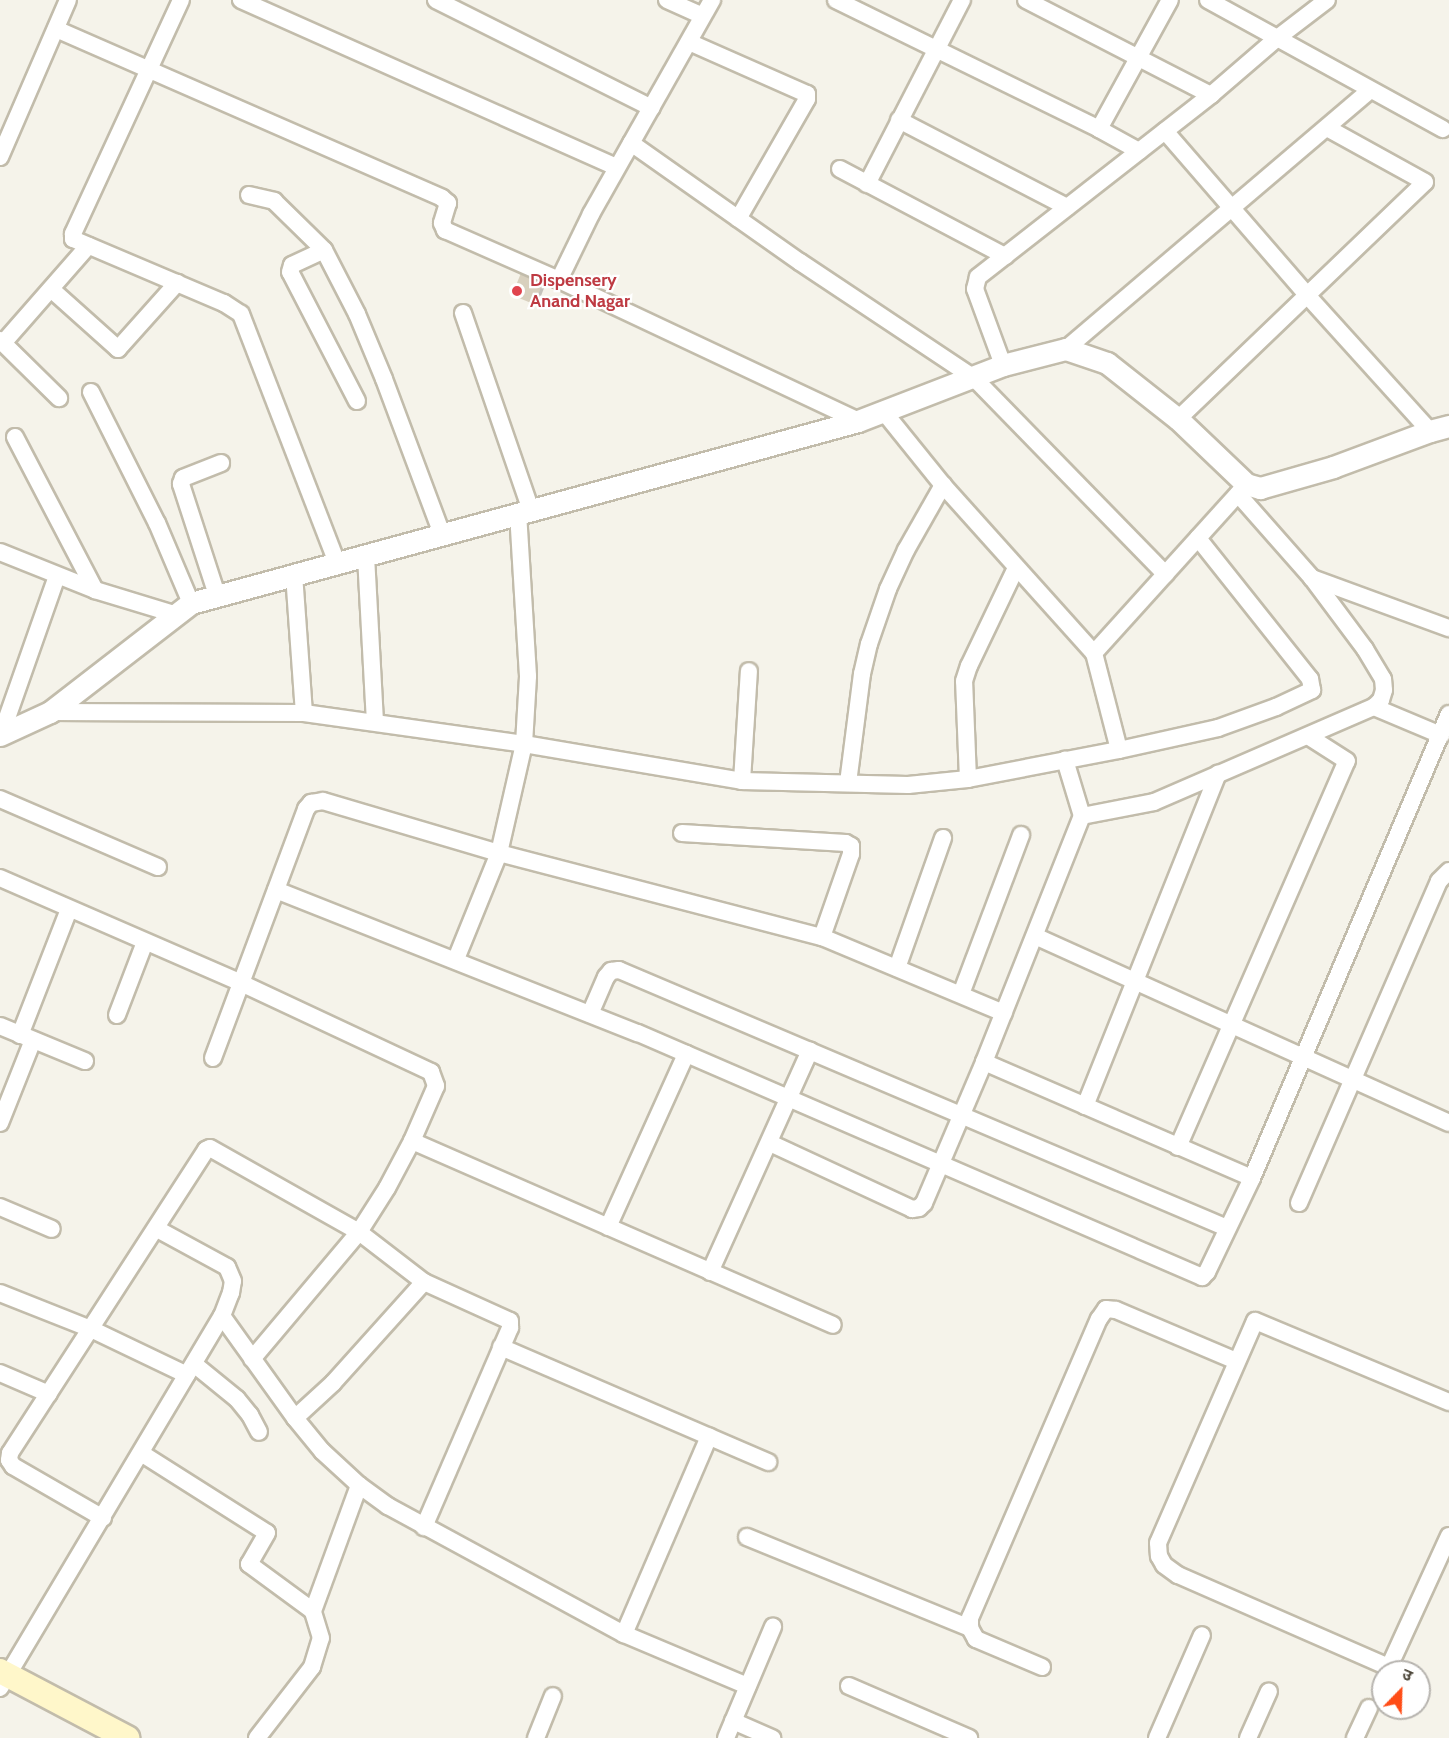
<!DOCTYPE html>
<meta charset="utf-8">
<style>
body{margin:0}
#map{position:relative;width:1449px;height:1738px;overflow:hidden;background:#f5f3ea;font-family:Cabin,"Noto Sans Devanagari",sans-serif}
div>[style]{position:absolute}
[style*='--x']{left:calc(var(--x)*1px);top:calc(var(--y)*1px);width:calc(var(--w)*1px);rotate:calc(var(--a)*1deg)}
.shadow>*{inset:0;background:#0003}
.building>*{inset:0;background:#d8d0be;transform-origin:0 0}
.roads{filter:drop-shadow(2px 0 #c2bcab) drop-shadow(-2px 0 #c2bcab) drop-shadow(0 2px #c2bcab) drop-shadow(0 -2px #c2bcab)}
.minor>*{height:16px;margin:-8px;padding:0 8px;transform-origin:8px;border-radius:8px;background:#fff}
.tertiary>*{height:21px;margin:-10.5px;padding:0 10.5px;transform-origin:10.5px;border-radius:10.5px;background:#fff}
.secondary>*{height:24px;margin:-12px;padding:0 12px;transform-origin:12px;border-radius:12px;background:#fff7ca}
.dots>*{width:16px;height:16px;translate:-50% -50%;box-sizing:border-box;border:3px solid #fff;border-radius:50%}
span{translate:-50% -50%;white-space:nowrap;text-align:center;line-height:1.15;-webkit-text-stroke:4.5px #fff;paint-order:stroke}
.health-label{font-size:18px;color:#be3a42;font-weight:700}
.left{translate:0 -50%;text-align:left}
.north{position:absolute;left:1371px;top:1660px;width:60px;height:60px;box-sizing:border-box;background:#fff;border:2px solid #b7b4af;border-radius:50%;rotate:23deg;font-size:16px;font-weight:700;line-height:24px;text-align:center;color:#4a4437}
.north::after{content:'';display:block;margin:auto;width:21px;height:27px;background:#ff4d17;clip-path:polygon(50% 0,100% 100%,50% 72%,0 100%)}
</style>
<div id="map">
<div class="shadow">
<div style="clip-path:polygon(529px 267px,549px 275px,541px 296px,534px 303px,522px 274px)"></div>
</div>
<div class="building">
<div style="left:521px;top:273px;width:24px;height:24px;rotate:22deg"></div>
</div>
<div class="roads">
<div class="minor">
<div style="--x:181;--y:0;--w:258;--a:114.8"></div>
<div style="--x:73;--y:234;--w:5;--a:90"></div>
<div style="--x:73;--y:239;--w:164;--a:23"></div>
<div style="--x:224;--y:303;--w:20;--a:33"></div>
<div style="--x:241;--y:314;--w:267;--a:68.9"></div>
<div style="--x:241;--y:0;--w:411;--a:24"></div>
<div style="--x:436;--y:0;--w:241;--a:26.6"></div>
<div style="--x:667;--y:0;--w:39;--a:24"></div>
<div style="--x:836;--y:0;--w:293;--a:26.1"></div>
<div style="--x:1099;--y:129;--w:46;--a:28.8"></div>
<div style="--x:1026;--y:0;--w:208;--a:27.2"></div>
<div style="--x:1208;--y:0;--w:268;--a:28.8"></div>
<div style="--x:56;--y:29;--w:421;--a:23.6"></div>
<div style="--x:442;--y:198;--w:8;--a:40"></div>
<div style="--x:448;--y:203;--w:21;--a:107"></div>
<div style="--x:442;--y:223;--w:8;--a:67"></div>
<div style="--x:445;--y:230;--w:124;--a:23.7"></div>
<div style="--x:559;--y:280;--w:331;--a:25.2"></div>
<div style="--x:689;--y:42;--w:129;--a:23.8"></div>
<div style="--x:807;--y:94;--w:5;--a:90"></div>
<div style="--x:807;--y:99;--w:138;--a:119.9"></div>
<div style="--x:899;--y:120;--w:189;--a:27.4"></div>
<div style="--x:1099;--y:129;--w:147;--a:-61.2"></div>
<div style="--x:1165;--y:131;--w:216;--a:49.1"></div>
<div style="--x:1306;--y:294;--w:185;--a:47.9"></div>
<div style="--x:631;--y:143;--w:207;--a:35.2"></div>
<div style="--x:800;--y:262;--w:209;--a:33.7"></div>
<div style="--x:974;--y:378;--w:274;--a:45.7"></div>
<div style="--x:0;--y:157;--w:171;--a:-66.6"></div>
<div style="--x:840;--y:169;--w:187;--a:27.8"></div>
<div style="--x:867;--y:184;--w:207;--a:-62.7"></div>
<div style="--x:249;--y:195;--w:26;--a:13"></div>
<div style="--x:274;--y:201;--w:70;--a:44.4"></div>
<div style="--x:559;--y:280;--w:73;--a:-64.1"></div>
<div style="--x:591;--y:214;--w:246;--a:-60.5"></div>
<div style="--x:51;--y:289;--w:90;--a:41.8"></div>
<div style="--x:118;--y:349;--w:89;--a:-48.2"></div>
<div style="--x:463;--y:313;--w:208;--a:71"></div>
<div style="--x:0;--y:340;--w:83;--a:44.5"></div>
<div style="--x:4;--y:342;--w:128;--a:-48.8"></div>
<div style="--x:1066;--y:349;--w:399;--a:-40.4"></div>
<div style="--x:1003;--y:365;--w:81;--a:-110.2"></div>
<div style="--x:975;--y:289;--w:12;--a:-76"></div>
<div style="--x:978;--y:277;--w:296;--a:-38"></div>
<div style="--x:1211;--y:95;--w:86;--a:-40.7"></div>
<div style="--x:1276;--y:39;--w:64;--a:-37.4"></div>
<div style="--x:91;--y:392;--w:147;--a:63.3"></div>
<div style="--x:157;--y:523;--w:87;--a:67"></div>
<div style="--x:357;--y:401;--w:145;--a:-117.4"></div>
<div style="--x:290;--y:272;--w:7;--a:-74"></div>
<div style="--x:292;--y:265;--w:35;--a:-25"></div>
<div style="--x:324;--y:250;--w:72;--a:62.7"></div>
<div style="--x:357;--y:314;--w:70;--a:67.4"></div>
<div style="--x:384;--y:379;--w:165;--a:69.5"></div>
<div style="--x:884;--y:412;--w:94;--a:51.1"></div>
<div style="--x:943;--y:485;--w:226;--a:48.1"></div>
<div style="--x:1094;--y:653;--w:100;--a:75.5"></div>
<div style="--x:1178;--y:419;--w:342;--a:-43.8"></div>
<div style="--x:1425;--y:182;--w:112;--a:-151.1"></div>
<div style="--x:15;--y:437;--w:173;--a:62.4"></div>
<div style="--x:0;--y:552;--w:102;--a:21.8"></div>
<div style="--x:95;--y:590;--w:83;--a:16.9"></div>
<div style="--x:366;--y:556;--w:165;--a:86.9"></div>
<div style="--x:294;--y:574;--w:139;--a:85.9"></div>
<div style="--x:1312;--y:578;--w:146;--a:20.1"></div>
<div style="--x:217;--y:595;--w:117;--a:-108"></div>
<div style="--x:181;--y:484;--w:6;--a:-72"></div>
<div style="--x:183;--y:478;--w:41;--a:-21.5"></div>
<div style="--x:1094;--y:653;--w:224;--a:-47.9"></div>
<div style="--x:1374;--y:707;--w:73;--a:22.7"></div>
<div style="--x:50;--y:712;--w:254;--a:0.2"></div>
<div style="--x:304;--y:713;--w:222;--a:8"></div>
<div style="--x:524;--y:744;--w:221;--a:9.6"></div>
<div style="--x:742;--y:781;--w:166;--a:1.4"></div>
<div style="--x:908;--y:785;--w:60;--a:-5.7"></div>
<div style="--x:968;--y:779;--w:154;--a:-10.9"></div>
<div style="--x:1119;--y:750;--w:101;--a:-12.5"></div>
<div style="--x:1218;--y:728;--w:62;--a:-19.9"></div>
<div style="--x:1276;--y:707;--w:40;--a:-25"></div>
<div style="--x:1312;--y:690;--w:11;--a:-100"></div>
<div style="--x:1310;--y:679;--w:180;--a:-128.5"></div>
<div style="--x:1;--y:735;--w:169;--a:-70.6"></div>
<div style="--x:968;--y:779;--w:98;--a:-92.3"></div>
<div style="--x:964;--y:681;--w:16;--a:-72"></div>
<div style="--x:969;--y:666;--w:109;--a:-64.4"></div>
<div style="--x:742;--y:781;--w:110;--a:-86.4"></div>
<div style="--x:848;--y:783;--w:110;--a:-82.7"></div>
<div style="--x:862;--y:674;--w:31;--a:-77"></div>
<div style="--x:869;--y:644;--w:58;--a:-70.9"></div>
<div style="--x:888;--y:589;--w:43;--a:-65.2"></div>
<div style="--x:906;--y:550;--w:75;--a:-60.4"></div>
<div style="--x:0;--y:799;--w:172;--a:23.3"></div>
<div style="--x:1082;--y:816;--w:73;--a:-11"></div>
<div style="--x:1154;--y:802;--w:240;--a:-23.4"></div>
<div style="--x:1374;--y:707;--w:10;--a:-45"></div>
<div style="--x:1381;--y:700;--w:10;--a:-73"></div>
<div style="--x:1384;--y:690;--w:11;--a:-95"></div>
<div style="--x:1383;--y:679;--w:35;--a:-121"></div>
<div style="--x:1365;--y:649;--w:89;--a:-126.7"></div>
<div style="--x:1312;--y:578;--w:112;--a:-131.4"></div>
<div style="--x:682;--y:833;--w:164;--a:3.5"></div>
<div style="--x:846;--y:843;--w:6;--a:31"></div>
<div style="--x:851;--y:846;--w:8;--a:90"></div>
<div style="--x:851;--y:854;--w:88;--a:109.3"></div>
<div style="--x:0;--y:878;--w:263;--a:23.5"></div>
<div style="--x:241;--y:983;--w:210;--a:25.1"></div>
<div style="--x:431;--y:1072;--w:15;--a:70"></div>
<div style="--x:436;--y:1086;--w:60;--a:113.6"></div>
<div style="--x:412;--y:1141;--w:53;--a:118"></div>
<div style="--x:387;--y:1188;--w:52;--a:122.5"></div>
<div style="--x:359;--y:1232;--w:166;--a:130.1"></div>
<div style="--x:276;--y:890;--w:389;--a:21.6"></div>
<div style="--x:638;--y:1033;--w:615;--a:23.39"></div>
<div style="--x:1202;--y:1277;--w:7;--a:-45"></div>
<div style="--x:1207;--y:1272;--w:104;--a:-64.4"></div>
<div style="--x:1252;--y:1178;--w:504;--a:-67"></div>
<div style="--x:1035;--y:936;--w:454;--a:24.3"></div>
<div style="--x:456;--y:959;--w:114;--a:-67.9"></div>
<div style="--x:499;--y:853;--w:112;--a:-77.1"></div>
<div style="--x:524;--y:744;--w:68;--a:-86.6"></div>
<div style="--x:528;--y:676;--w:162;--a:-93.5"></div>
<div style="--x:897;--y:968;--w:138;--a:-70.5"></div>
<div style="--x:961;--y:994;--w:170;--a:-69.3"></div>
<div style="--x:590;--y:1014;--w:40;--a:-66.6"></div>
<div style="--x:606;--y:977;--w:8;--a:-50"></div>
<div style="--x:611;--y:971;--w:8;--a:-7"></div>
<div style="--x:619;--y:970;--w:660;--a:22.99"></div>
<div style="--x:117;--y:1015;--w:78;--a:-69"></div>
<div style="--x:0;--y:1026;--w:92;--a:22.4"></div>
<div style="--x:20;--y:1035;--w:135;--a:-68.7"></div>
<div style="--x:213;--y:1058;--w:266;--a:-69.5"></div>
<div style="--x:306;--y:809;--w:8;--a:-50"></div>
<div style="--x:311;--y:803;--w:12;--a:-9"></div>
<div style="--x:323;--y:801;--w:184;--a:16.5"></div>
<div style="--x:499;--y:853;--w:334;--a:14.6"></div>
<div style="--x:822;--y:937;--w:197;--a:22.7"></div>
<div style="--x:984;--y:1062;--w:292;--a:23.4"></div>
<div style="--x:1085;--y:1106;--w:358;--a:-68.2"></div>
<div style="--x:0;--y:1123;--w:89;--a:-68.3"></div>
<div style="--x:412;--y:1141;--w:459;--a:23.6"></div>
<div style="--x:770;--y:1143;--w:157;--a:24.9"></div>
<div style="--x:912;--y:1209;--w:7;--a:-8"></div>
<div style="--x:919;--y:1208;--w:7;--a:-45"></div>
<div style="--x:924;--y:1203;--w:153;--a:-66.9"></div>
<div style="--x:984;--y:1062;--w:265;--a:-68.3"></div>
<div style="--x:1082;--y:816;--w:59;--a:-106.9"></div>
<div style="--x:1178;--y:1147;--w:421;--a:-66.4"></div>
<div style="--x:1347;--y:761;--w:46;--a:-147.3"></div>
<div style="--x:1299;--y:1203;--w:351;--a:-66.5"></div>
<div style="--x:1439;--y:881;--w:14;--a:-45"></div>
<div style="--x:0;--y:1207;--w:56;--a:22.9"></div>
<div style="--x:608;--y:1227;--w:190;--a:-65.7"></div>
<div style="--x:710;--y:1272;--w:243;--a:-65.7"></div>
<div style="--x:0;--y:1293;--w:98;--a:21.6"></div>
<div style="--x:91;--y:1329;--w:106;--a:25.6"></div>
<div style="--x:222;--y:1316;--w:125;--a:54.4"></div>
<div style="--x:295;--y:1418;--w:43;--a:50.7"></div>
<div style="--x:322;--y:1451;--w:50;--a:42.6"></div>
<div style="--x:359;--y:1485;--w:36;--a:36"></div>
<div style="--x:388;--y:1506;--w:268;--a:28.5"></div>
<div style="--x:624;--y:1634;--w:134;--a:22.8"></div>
<div style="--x:501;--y:1347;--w:291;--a:23.3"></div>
<div style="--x:194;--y:1364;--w:55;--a:39.1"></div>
<div style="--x:237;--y:1399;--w:21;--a:51"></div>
<div style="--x:250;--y:1415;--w:19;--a:62"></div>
<div style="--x:0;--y:1373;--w:53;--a:23.2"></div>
<div style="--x:1449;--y:1402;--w:210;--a:-157.3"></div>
<div style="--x:1255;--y:1321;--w:242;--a:113.6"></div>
<div style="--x:1158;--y:1543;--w:13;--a:86"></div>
<div style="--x:1159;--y:1556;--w:10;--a:61"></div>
<div style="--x:1164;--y:1565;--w:17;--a:36"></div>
<div style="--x:1178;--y:1575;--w:230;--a:23.6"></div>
<div style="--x:1389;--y:1667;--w:144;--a:-65.4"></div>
<div style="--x:295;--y:1418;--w:52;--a:-42.6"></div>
<div style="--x:333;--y:1383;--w:136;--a:-48"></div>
<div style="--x:141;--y:1453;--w:149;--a:32.4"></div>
<div style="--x:267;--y:1533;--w:36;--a:120"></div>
<div style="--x:249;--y:1564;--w:79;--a:36.3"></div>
<div style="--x:103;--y:1518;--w:104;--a:-150"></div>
<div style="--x:13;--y:1466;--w:7;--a:-124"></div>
<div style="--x:9;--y:1460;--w:7;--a:-82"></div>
<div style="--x:10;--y:1453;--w:361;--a:-57.1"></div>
<div style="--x:206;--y:1150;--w:4;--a:-27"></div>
<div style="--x:210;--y:1148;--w:171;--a:29.4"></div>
<div style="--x:359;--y:1232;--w:82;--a:37.6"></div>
<div style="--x:424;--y:1282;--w:94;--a:24.4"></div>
<div style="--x:510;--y:1321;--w:7;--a:90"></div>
<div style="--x:510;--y:1328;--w:217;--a:113.4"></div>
<div style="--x:747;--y:1537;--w:241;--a:22.2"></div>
<div style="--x:624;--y:1634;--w:215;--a:-66.7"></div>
<div style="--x:1042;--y:1667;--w:72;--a:-157"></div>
<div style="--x:976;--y:1639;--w:13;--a:-119"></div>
<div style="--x:970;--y:1628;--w:10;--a:-90"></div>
<div style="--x:970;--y:1618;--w:326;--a:-66.7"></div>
<div style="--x:1099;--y:1319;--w:12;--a:-55"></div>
<div style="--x:1106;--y:1309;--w:10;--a:6"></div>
<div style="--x:1116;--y:1310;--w:130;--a:23"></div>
<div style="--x:849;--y:1686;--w:131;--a:23.4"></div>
<div style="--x:0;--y:1688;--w:433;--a:-59.2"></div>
<div style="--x:222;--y:1316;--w:25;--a:-69"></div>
<div style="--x:231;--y:1293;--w:12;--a:-81"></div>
<div style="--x:233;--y:1281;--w:15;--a:-113"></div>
<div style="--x:227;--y:1267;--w:80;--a:-151.5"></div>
<div style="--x:733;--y:1721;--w:43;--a:23.6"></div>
<div style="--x:257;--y:1738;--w:90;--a:-52.2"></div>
<div style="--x:312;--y:1667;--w:30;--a:-73"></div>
<div style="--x:321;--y:1638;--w:28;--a:-107"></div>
<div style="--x:313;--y:1611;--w:134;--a:-69.9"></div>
<div style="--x:536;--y:1738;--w:45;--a:-68"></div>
<div style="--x:726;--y:1738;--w:121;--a:-67.1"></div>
<div style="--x:1157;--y:1738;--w:112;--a:-66.4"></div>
<div style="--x:1248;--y:1738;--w:51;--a:-65.9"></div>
<div style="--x:1355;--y:1738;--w:33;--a:-65"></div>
</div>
<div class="tertiary">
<div style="--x:0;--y:735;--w:55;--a:-24.7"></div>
<div style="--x:50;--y:712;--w:178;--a:-37.7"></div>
<div style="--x:191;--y:603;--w:691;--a:-15.26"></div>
<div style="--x:858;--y:421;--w:155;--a:-21.1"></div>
<div style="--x:1003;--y:365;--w:65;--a:-14.3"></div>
<div style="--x:1066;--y:349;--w:43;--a:18.9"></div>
<div style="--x:1107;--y:363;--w:90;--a:38.3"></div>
<div style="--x:1178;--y:419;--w:94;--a:43.7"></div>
<div style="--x:1246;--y:484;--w:15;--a:16"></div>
<div style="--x:1260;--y:488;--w:76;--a:-16"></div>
<div style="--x:1333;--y:467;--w:103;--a:-20.4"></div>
<div style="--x:1430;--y:431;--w:20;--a:-15"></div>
</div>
<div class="secondary">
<div style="--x:0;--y:1671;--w:144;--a:27.8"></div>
</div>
</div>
<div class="dots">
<div style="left:517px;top:291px;background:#e0444e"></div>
</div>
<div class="health-label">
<span class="left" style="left:530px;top:291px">Dispensery<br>Anand Nagar</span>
</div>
<div class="north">उ</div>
</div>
